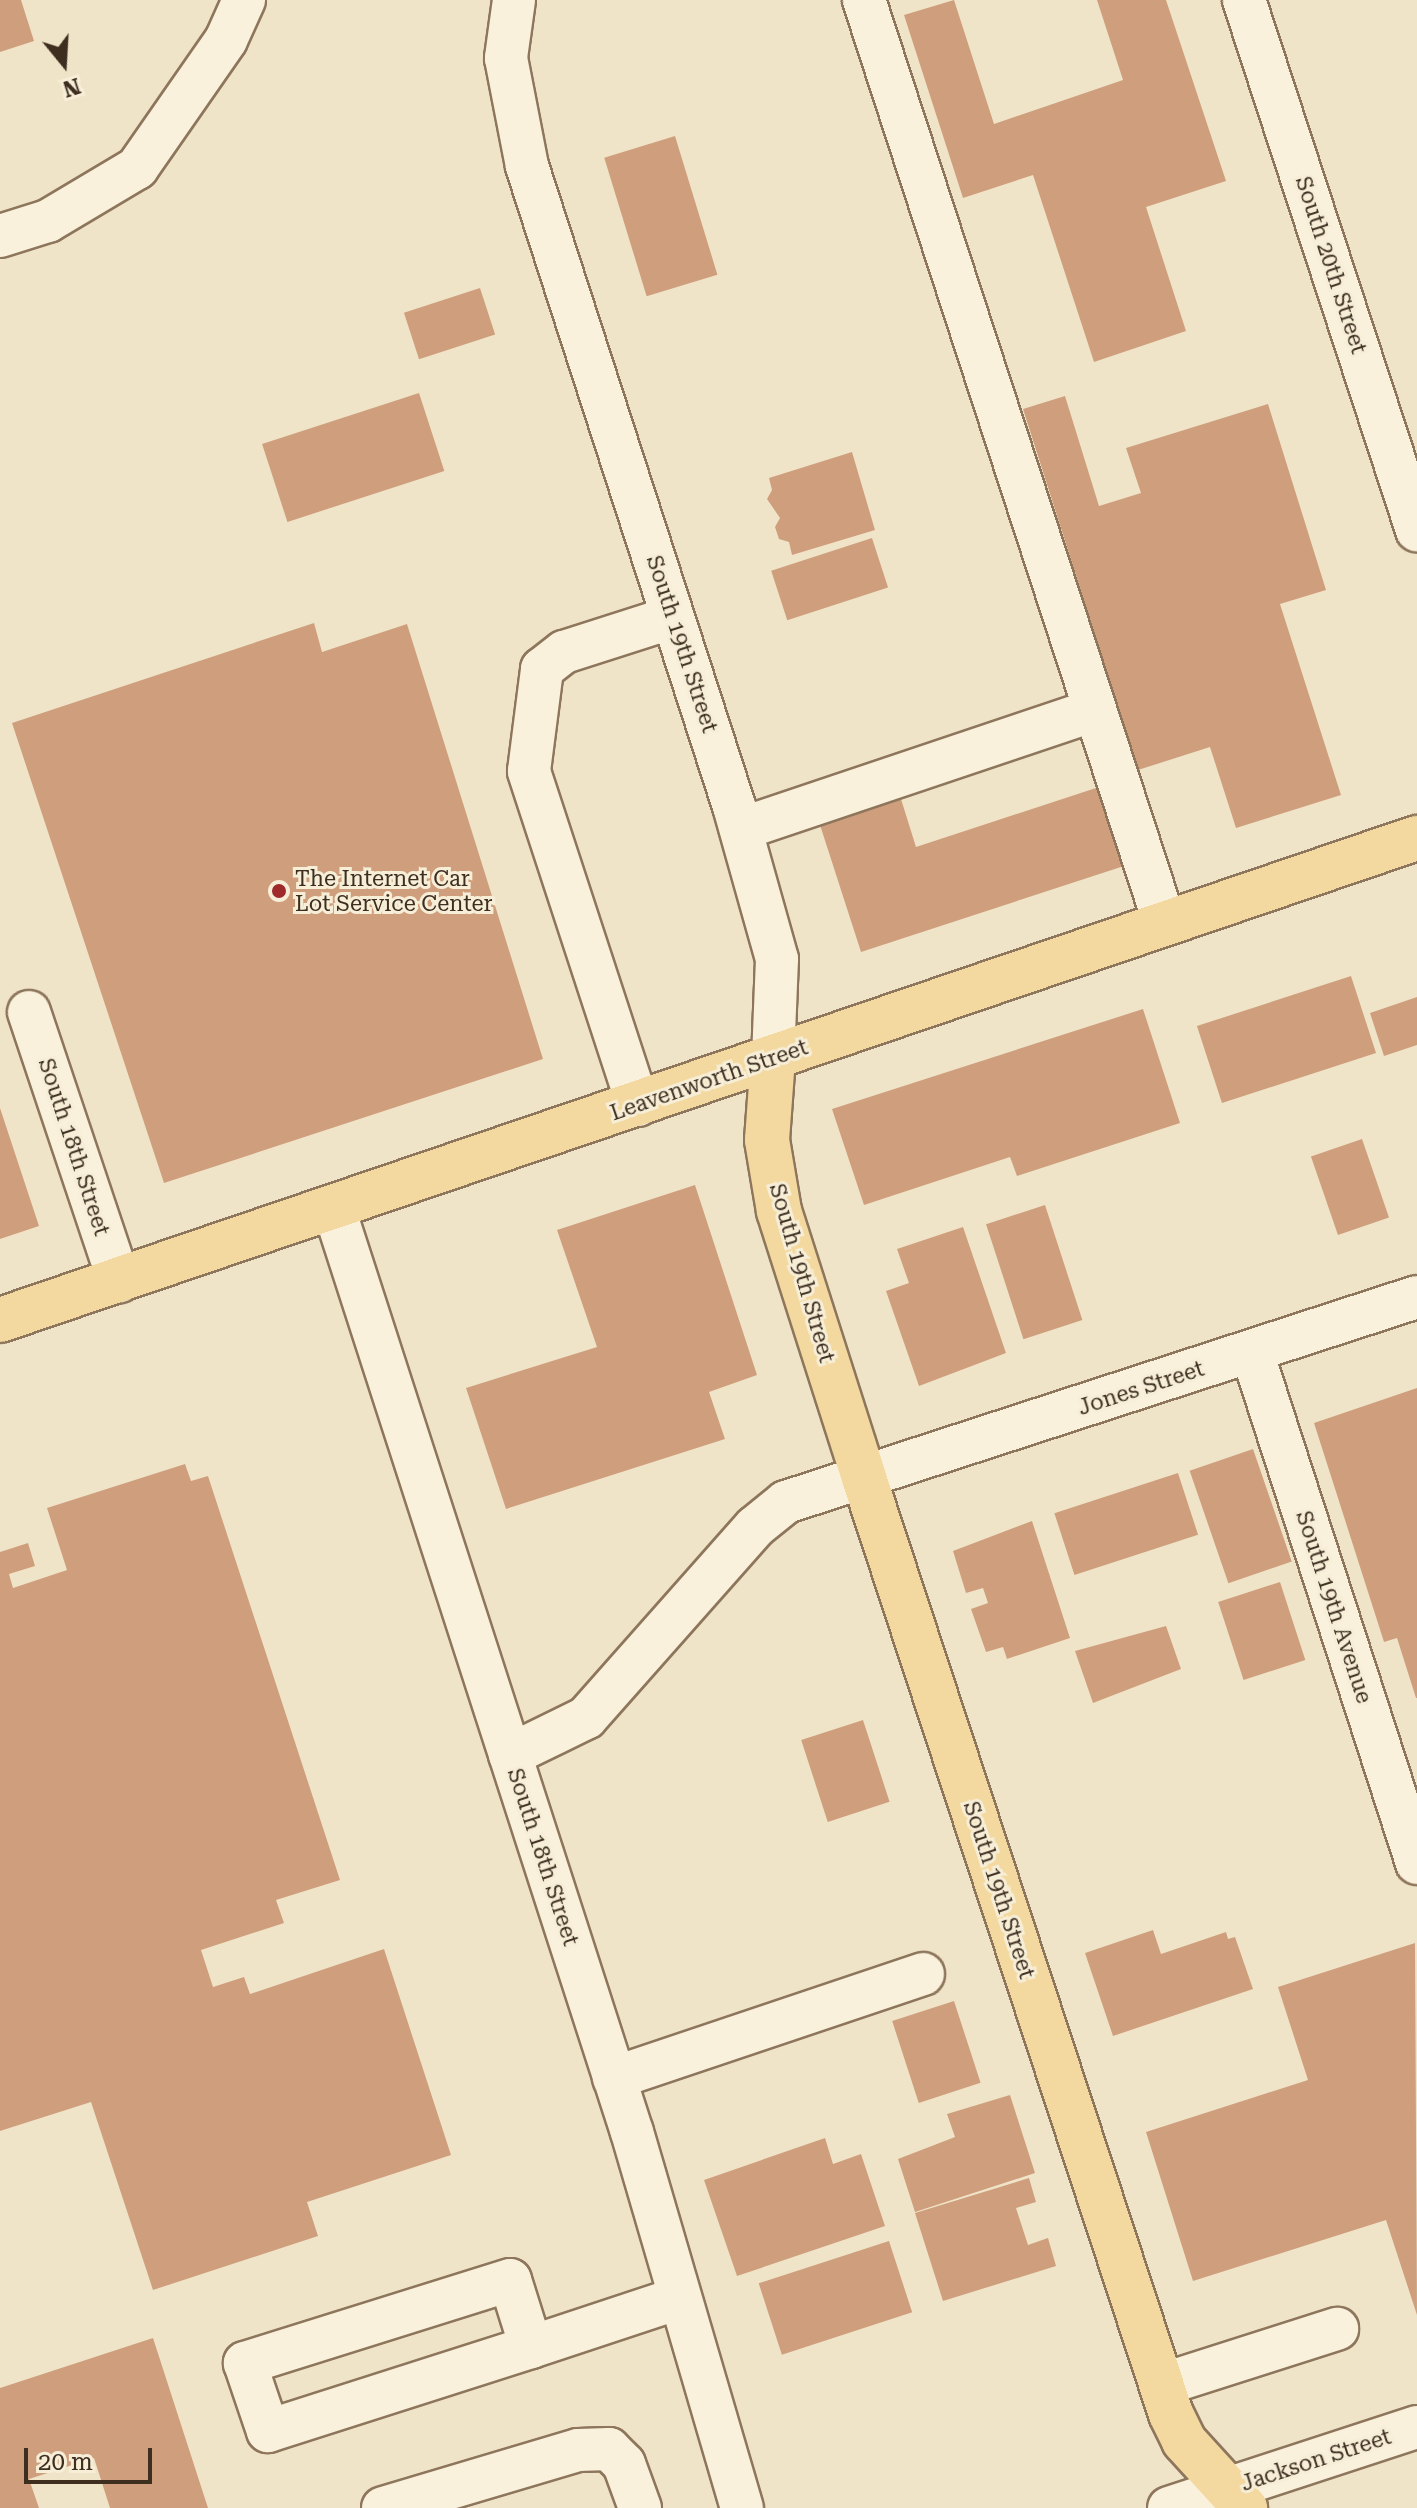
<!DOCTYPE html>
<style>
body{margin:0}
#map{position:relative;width:1417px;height:2508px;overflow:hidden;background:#f0e4c8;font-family:"Roboto Serif",serif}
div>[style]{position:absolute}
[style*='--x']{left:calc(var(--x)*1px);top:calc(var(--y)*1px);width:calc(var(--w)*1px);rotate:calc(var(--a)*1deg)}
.building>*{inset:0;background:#cf9f7d;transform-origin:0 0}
.roads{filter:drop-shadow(2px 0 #8d765c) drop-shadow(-2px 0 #8d765c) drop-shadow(0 2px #8d765c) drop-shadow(0 -2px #8d765c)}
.minor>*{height:42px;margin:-21px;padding:0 21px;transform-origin:21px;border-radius:21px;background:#faf1dc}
.major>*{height:44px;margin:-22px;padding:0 22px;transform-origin:22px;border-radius:22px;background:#f3d9a0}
.dots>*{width:22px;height:22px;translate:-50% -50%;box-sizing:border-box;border:4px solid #f7eed8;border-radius:50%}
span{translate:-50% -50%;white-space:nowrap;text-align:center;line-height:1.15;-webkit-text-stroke:6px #f7eed8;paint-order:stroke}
.street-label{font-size:22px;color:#3d2e20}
.poi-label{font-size:22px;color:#3d2e20}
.left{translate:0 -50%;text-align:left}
.north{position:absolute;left:24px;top:24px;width:80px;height:80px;-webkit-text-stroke:6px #f7eed8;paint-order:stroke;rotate:162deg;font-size:22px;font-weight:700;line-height:32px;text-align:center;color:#3d2e20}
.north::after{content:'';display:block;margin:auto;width:28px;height:36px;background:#3d2e20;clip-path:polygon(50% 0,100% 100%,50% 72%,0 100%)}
.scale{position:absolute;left:24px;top:2448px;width:128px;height:36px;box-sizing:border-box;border:4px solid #3d2e20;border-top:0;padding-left:10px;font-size:24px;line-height:28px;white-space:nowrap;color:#3d2e20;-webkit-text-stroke:6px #f7eed8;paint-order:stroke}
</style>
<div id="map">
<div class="building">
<div style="clip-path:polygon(0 0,21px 0,34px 41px,0 52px)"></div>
<div style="clip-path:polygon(954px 0,994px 124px,1123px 80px,1097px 0,1166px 0,1226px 181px,1146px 207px,1186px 331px,1094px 362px,1033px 175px,963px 198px,904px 15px)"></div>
<div style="left:675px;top:136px;width:145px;height:74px;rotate:73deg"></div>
<div style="left:480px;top:288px;width:49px;height:80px;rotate:72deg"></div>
<div style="left:419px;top:393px;width:82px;height:165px;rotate:72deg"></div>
<div style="clip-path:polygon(1065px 396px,1099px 506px,1141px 493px,1126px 448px,1268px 404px,1326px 590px,1280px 604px,1341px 795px,1236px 828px,1210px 747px,1138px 770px,1023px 409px)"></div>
<div style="clip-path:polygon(852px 452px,875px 530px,792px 555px,789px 542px,779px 539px,775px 527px,780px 518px,767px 499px,772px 490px,769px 478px)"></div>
<div style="left:872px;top:538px;width:52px;height:106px;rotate:72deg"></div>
<div style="clip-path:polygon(314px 623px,322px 652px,407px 624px,543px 1059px,164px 1183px,12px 723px)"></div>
<div style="clip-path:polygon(1102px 786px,1127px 865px,861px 952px,820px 825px,901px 799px,916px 847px)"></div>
<div style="left:1351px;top:976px;width:81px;height:162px;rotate:72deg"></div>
<div style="clip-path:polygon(1417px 997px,1417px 1045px,1384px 1056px,1370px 1013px)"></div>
<div style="clip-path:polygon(1143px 1009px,1180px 1123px,1017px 1176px,1010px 1157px,864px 1205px,832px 1109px)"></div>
<div style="clip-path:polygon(0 1108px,39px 1226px,0 1239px)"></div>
<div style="left:1362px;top:1139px;width:83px;height:54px;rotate:71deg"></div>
<div style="clip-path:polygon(695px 1185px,757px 1375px,709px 1392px,725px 1439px,506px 1509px,466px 1388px,597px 1347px,557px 1230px)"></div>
<div style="left:1045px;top:1205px;width:121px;height:62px;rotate:72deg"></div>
<div style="clip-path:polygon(963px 1227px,1006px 1353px,919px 1386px,886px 1291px,909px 1283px,897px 1249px)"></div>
<div style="clip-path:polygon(1417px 1388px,1417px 1698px,1416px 1698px,1397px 1638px,1384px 1642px,1314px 1423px)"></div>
<div style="left:1253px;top:1449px;width:119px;height:67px;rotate:71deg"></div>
<div style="clip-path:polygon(185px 1464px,191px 1481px,208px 1476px,340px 1880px,276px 1900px,284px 1923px,201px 1950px,213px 1987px,244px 1977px,250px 1994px,384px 1949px,451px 2155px,307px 2202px,318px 2236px,153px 2290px,91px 2102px,0 2131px,0 1552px,28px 1543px,35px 1566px,9px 1574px,13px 1588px,67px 1570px,47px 1508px)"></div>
<div style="left:1178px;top:1473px;width:65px;height:130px;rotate:72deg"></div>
<div style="clip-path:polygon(1032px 1521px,1070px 1638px,1007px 1659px,1003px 1647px,986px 1652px,971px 1609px,988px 1603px,983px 1588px,966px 1593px,953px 1551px)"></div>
<div style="left:1280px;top:1582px;width:82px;height:65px;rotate:72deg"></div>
<div style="clip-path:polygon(1166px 1626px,1181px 1669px,1093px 1703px,1075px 1651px)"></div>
<div style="left:863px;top:1720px;width:86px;height:65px;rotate:72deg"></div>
<div style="clip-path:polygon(1153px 1930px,1161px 1954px,1226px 1932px,1228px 1939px,1235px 1937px,1253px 1989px,1113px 2036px,1085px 1953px)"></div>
<div style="clip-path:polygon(1415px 1943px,1417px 2315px,1386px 2220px,1193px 2281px,1146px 2132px,1308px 2080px,1278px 1987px)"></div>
<div style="left:954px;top:2001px;width:86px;height:65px;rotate:72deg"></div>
<div style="clip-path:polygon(1010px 2095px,1035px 2173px,915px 2212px,898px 2159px,955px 2137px,947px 2114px)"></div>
<div style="clip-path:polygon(825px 2138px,833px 2164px,861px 2154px,885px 2226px,737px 2276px,704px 2180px)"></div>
<div style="clip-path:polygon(1029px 2178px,1036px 2202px,1016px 2208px,1028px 2245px,1048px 2238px,1056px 2266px,943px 2301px,915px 2213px)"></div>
<div style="left:889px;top:2241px;width:75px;height:137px;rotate:72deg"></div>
<div style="clip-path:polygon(153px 2338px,208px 2508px,110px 2508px,94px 2458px,29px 2479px,39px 2508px,0 2508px,0 2388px)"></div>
</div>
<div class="roads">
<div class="minor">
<div style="--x:514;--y:0;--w:59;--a:97.9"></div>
<div style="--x:506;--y:58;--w:110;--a:79"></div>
<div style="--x:527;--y:166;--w:673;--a:72.08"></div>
<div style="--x:734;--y:806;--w:159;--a:74.3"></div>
<div style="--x:777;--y:959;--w:99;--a:92.3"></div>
<div style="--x:864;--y:0;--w:969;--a:71.96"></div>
<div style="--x:1244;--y:0;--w:558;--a:71.92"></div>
<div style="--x:0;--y:236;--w:50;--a:-17.4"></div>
<div style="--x:48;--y:221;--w:104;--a:-30.8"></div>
<div style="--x:137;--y:168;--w:156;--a:-55.2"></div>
<div style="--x:226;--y:40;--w:44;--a:-65.8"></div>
<div style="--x:741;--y:829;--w:373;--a:-18.6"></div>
<div style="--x:29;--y:1012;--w:284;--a:71.5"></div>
<div style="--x:638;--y:1105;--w:351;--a:-108.1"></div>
<div style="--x:529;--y:771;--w:103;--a:-82.7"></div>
<div style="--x:542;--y:669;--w:28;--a:-38"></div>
<div style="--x:564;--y:652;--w:114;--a:-17.8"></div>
<div style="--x:334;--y:1209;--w:970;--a:72.11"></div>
<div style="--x:632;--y:2132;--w:392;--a:73.7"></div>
<div style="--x:1252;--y:1352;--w:537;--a:72.1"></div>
<div style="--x:510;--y:1755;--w:85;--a:-26"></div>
<div style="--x:586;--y:1718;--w:255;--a:-48.5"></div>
<div style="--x:755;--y:1527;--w:40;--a:-39"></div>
<div style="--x:786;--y:1502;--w:663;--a:-18"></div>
<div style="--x:614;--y:2078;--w:326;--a:-18.6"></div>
<div style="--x:531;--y:2347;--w:70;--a:-107.4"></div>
<div style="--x:510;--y:2280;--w:278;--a:162.6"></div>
<div style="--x:245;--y:2363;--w:72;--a:71.3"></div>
<div style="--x:268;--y:2431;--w:276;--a:-17.7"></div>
<div style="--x:531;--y:2347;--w:156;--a:-18.3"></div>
<div style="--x:1161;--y:2385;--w:185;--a:-17.7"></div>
<div style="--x:383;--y:2508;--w:203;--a:-16.6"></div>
<div style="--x:578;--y:2450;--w:31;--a:-2"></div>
<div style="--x:609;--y:2449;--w:21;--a:45"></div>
<div style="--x:624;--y:2464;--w:47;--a:70"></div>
<div style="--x:1169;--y:2508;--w:261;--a:-18.1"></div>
</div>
<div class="major">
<div style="--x:773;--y:1058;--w:82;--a:94.2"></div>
<div style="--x:767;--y:1140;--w:72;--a:80.4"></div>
<div style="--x:779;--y:1211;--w:280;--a:72.3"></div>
<div style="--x:864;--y:1478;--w:985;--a:71.84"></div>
<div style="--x:1171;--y:2414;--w:30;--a:64"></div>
<div style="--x:1184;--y:2441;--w:91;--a:47.7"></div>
<div style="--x:0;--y:1320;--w:1497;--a:-18.79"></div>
</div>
</div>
<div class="dots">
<div style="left:279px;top:891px;background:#9e2a2b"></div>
</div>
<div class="street-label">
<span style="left:1331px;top:265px;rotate:72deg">South 20th Street</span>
<span style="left:682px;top:644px;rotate:72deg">South 19th Street</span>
<span style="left:709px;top:1080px;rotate:-19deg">Leavenworth Street</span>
<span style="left:74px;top:1147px;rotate:72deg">South 18th Street</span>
<span style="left:802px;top:1273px;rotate:74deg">South 19th Street</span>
<span style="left:1141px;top:1388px;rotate:-18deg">Jones Street</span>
<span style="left:1334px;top:1607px;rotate:72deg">South 19th Avenue</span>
<span style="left:543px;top:1857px;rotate:72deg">South 18th Street</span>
<span style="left:999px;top:1890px;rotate:72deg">South 19th Street</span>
<span style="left:1316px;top:2460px;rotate:-18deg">Jackson Street</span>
</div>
<div class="poi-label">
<span class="left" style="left:295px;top:891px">The Internet Car<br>Lot Service Center</span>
</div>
<div class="north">N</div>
<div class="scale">20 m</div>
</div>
